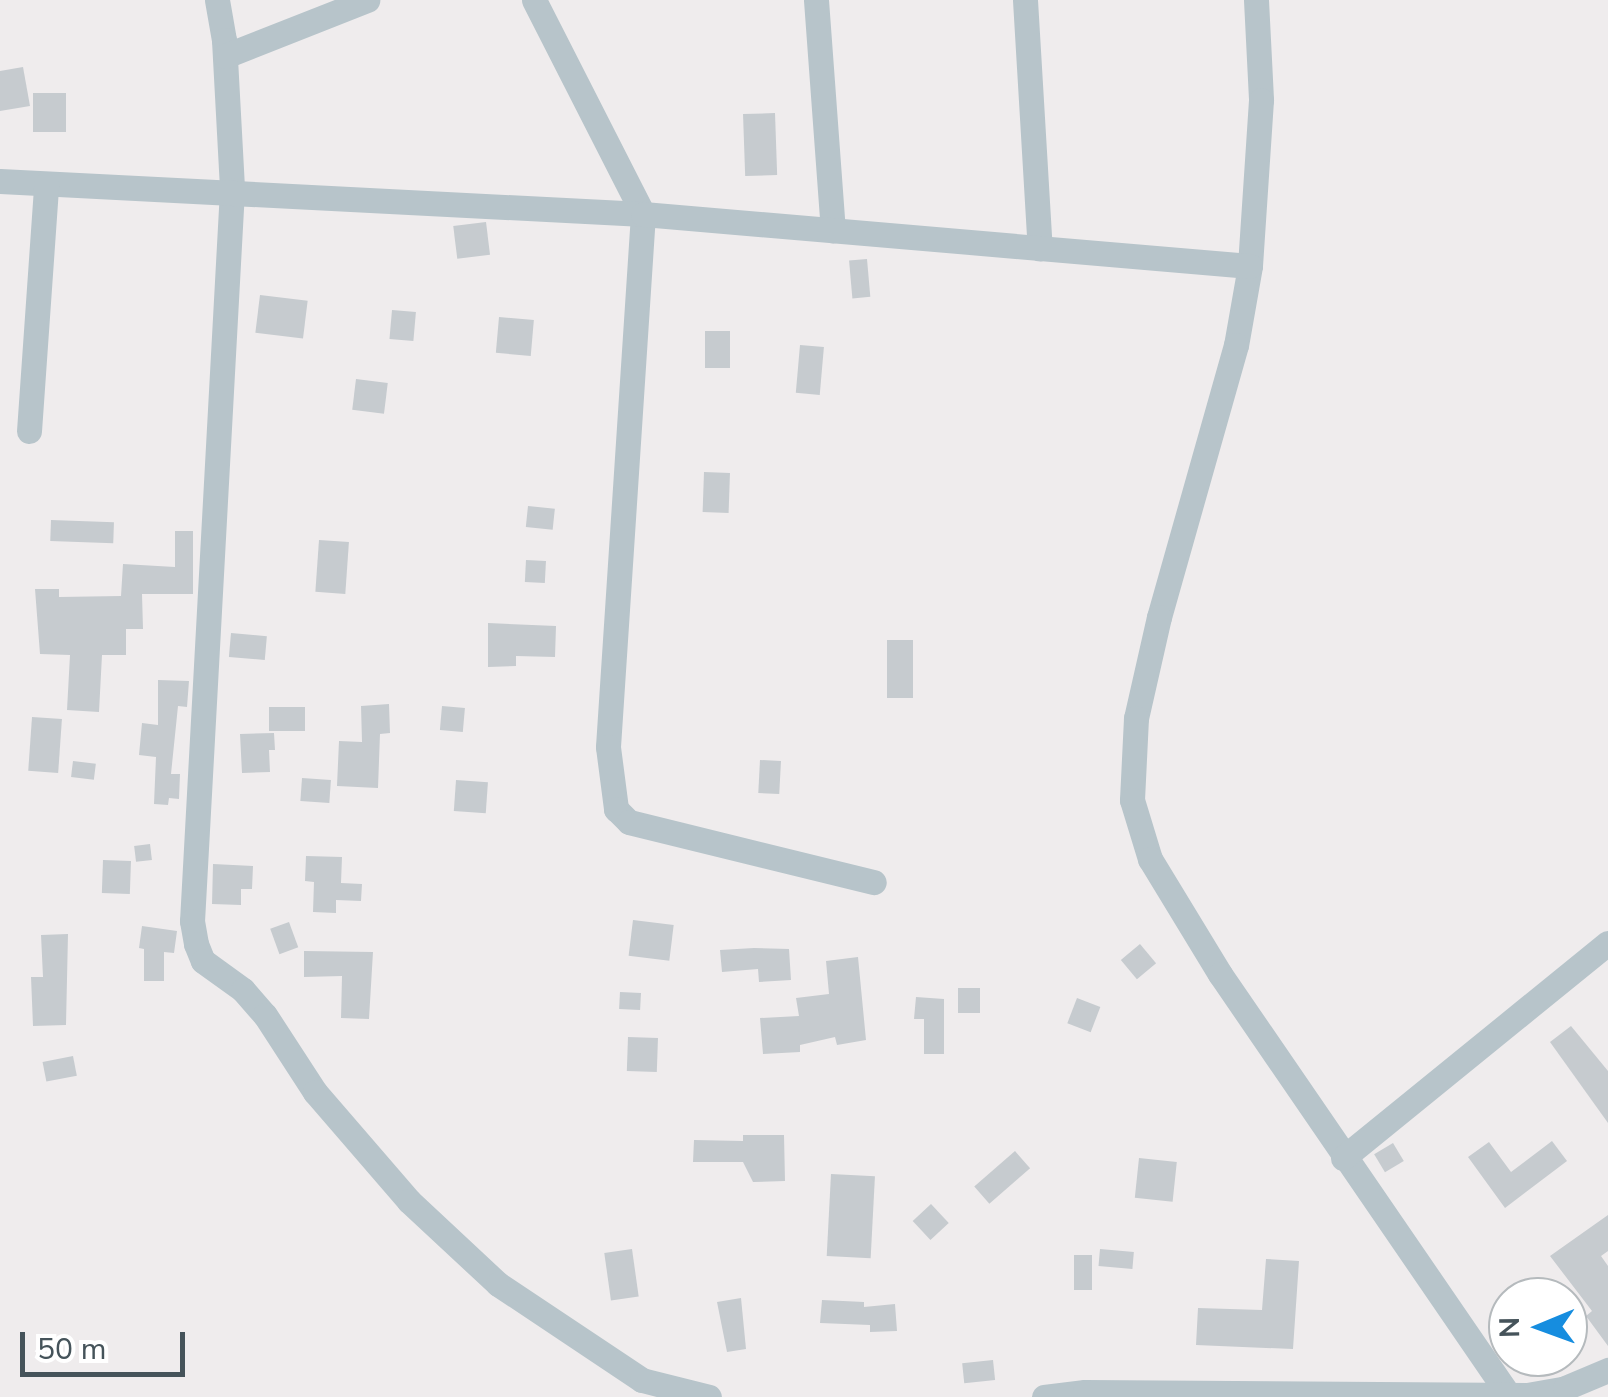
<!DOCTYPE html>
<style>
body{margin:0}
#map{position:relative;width:1608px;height:1397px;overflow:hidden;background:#efeced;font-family:"Nunito Sans",sans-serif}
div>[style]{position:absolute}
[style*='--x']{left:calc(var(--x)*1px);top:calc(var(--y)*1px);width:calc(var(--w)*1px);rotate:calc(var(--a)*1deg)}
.building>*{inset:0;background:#c6cbcf;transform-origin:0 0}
.minor>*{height:25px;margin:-12.5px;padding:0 12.5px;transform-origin:12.5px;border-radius:12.5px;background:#b7c4ca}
span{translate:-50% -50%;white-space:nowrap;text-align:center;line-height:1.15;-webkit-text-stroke:8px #fff;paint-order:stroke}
.north{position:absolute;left:1488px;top:1277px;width:100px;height:100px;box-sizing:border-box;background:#fff;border:2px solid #b5babd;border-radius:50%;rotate:269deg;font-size:28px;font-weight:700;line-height:40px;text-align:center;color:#45535a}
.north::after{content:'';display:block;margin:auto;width:35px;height:45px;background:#168ddf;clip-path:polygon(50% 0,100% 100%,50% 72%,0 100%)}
.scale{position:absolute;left:20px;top:1332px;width:165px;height:45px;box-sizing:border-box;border:5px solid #45535a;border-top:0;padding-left:12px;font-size:30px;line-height:35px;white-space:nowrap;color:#45535a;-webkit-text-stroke:8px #fff;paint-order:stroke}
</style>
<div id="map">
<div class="building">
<div style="clip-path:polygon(23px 67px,30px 106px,0 111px,0 71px)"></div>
<div style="left:33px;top:93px;width:33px;height:39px"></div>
<div style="left:775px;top:113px;width:62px;height:32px;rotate:88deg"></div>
<div style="left:486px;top:222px;width:33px;height:33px;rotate:83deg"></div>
<div style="left:867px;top:259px;width:38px;height:18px;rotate:85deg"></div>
<div style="left:260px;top:295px;width:48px;height:38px;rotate:7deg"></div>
<div style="left:392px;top:310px;width:24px;height:29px;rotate:5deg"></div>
<div style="left:499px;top:317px;width:35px;height:36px;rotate:5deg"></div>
<div style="left:705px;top:331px;width:25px;height:37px"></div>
<div style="left:800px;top:345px;width:24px;height:48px;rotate:5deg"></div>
<div style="left:356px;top:379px;width:32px;height:31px;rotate:7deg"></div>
<div style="left:704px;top:472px;width:26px;height:40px;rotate:2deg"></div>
<div style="left:528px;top:506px;width:27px;height:21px;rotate:6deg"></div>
<div style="left:51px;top:520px;width:63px;height:21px;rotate:2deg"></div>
<div style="clip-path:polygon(175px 531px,193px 531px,193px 594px,142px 594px,143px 629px,126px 629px,126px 655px,102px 655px,99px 712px,67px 710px,70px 655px,40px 654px,35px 589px,59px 589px,59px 597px,121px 596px,123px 564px,175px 567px)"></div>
<div style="left:319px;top:540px;width:30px;height:52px;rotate:4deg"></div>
<div style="left:526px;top:560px;width:20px;height:22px;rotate:3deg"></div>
<div style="clip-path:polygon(488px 623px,556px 626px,555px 657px,516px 656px,516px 666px,488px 667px)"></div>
<div style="left:231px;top:633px;width:36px;height:24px;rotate:5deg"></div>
<div style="left:887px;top:640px;width:26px;height:58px"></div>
<div style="clip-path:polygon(158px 680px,189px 681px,187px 707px,178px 706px,171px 774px,180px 774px,179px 799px,169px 798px,168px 805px,154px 804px,156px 757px,139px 755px,142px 723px,158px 725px)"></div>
<div style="clip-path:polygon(389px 704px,390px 733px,380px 734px,378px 788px,337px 786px,339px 741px,362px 742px,361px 706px)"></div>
<div style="left:442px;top:706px;width:23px;height:24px;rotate:5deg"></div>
<div style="left:269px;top:707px;width:36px;height:24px"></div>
<div style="left:32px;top:717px;width:30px;height:54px;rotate:4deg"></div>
<div style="clip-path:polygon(274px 733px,275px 750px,269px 750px,270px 772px,242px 773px,240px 734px)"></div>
<div style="left:760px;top:760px;width:21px;height:33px;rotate:3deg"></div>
<div style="left:73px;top:761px;width:23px;height:16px;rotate:7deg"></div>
<div style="left:302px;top:778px;width:29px;height:23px;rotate:4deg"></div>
<div style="left:456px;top:780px;width:32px;height:31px;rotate:4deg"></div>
<div style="left:150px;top:844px;width:16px;height:16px;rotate:83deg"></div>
<div style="clip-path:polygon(306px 856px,342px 857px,341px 883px,362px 884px,361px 901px,336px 900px,336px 913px,313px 912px,314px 882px,305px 881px)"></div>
<div style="left:103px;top:860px;width:28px;height:33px;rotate:2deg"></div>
<div style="clip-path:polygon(213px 864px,253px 866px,252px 889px,241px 889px,241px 905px,212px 904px)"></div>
<div style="left:633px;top:920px;width:41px;height:36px;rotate:7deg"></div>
<div style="left:289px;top:922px;width:27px;height:20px;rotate:70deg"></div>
<div style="clip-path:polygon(142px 926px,177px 931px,174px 953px,164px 952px,164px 981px,144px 981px,144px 949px,139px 948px)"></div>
<div style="clip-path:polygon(68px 934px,66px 1025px,33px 1026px,31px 977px,43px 977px,41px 935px)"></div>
<div style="left:1140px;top:944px;width:25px;height:25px;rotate:50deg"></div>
<div style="clip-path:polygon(754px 948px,789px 949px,791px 980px,759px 982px,758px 969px,722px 972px,720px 950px)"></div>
<div style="clip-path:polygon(304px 951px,373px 952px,369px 1019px,341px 1018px,342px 976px,304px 977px)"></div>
<div style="clip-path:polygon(858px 957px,866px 1040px,837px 1045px,835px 1037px,800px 1045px,800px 1052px,763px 1054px,760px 1018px,799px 1016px,796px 998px,829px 994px,826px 961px)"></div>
<div style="left:958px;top:988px;width:22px;height:25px"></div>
<div style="left:620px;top:992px;width:21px;height:17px;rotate:3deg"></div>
<div style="clip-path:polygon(916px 997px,944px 999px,944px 1054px,924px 1054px,924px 1019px,914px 1019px)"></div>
<div style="left:1077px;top:998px;width:25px;height:27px;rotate:21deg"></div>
<div style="clip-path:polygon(1571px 1026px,1608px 1071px,1608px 1123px,1550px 1042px)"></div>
<div style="left:628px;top:1037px;width:30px;height:34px;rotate:2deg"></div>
<div style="left:73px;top:1056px;width:20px;height:31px;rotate:79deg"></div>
<div style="clip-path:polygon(743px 1135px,784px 1135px,785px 1181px,753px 1182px,743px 1162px,693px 1162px,694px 1140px,743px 1141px)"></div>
<div style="clip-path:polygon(1552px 1141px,1567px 1161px,1505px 1208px,1468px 1157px,1489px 1142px,1511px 1172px)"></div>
<div style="left:1393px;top:1143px;width:21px;height:22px;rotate:59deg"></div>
<div style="left:1015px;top:1151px;width:23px;height:54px;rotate:49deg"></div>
<div style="left:1139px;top:1158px;width:38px;height:40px;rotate:6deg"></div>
<div style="left:831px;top:1174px;width:44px;height:82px;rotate:3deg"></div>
<div style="left:931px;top:1204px;width:26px;height:25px;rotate:47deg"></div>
<div style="clip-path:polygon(1608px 1215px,1608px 1251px,1601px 1256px,1608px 1266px,1608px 1346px,1586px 1316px,1592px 1311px,1550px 1256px)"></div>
<div style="left:632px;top:1249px;width:48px;height:28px;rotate:82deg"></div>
<div style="left:1100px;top:1249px;width:34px;height:17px;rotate:5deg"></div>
<div style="left:1074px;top:1255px;width:18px;height:35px"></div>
<div style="clip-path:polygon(1266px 1259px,1299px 1261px,1293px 1349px,1196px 1345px,1198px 1308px,1262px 1310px)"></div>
<div style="clip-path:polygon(741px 1298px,746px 1349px,727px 1352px,717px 1302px)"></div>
<div style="clip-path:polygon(822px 1300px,864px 1302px,864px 1307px,895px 1304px,897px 1331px,870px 1332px,870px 1325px,820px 1323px)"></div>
<div style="left:993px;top:1360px;width:20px;height:31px;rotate:84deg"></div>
</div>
<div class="minor">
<div style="--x:217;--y:0;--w:41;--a:80.1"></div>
<div style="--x:224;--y:40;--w:150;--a:86.9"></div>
<div style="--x:232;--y:190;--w:732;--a:93.13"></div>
<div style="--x:192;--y:921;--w:23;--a:80"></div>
<div style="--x:196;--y:944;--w:18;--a:68"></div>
<div style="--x:203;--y:961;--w:49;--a:35.9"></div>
<div style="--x:243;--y:990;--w:33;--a:49"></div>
<div style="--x:265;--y:1015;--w:92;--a:57"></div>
<div style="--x:315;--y:1092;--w:144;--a:49.2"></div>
<div style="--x:409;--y:1201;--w:122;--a:43"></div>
<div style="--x:498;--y:1284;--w:173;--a:33.7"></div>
<div style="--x:642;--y:1380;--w:69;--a:14.2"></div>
<div style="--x:534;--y:0;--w:240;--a:63"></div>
<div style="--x:643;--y:214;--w:534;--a:93.76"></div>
<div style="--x:608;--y:747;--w:63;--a:82.6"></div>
<div style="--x:616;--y:809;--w:18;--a:45"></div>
<div style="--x:629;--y:822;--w:252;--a:13.8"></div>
<div style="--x:816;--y:0;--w:231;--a:85.8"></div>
<div style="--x:1025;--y:0;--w:249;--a:86.6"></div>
<div style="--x:1256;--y:0;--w:100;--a:87.1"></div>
<div style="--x:1261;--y:100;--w:166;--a:93.8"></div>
<div style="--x:1250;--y:266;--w:80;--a:100"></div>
<div style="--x:1236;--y:345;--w:283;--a:105.8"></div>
<div style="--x:1159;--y:617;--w:104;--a:102.8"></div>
<div style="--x:1136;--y:718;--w:82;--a:92.8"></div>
<div style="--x:1132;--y:800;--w:62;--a:73"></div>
<div style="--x:1150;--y:859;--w:135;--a:58.7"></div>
<div style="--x:1220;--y:974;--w:509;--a:55.56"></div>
<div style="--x:225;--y:56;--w:153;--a:-21.5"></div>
<div style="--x:0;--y:181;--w:644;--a:2.94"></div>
<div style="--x:643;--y:214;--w:609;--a:4.9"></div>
<div style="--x:29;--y:431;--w:247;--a:-86"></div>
<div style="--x:1343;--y:1158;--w:341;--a:-39.1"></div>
<div style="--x:1044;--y:1397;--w:41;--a:-7"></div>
<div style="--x:1085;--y:1392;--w:442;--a:0.4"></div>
<div style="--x:1527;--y:1395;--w:39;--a:-10"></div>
<div style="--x:1565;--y:1388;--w:47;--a:-22.7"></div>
</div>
<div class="north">N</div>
<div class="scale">50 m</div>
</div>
